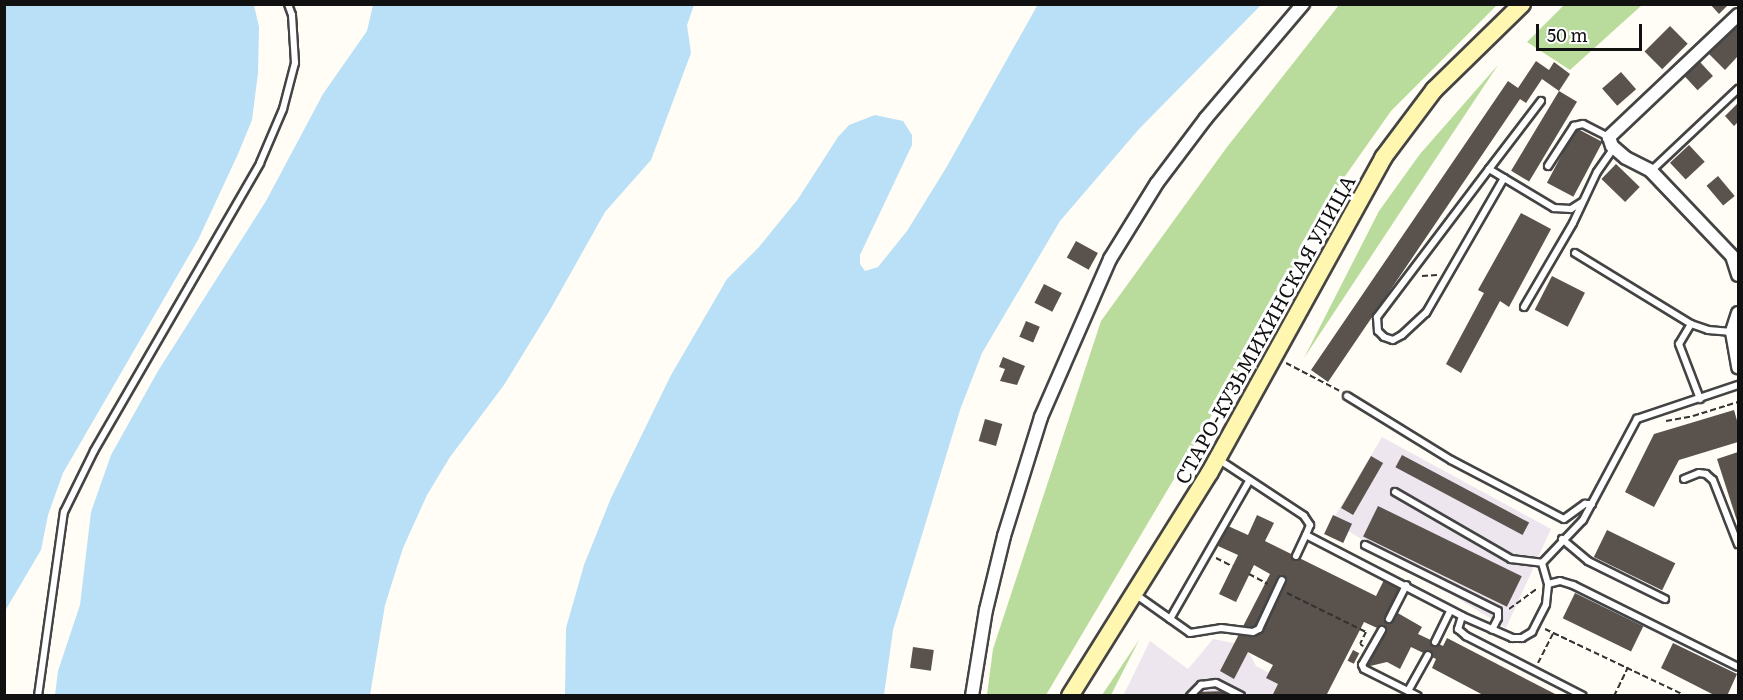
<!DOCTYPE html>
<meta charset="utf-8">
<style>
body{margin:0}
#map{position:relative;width:1743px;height:700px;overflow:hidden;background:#fffdf5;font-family:Literata,serif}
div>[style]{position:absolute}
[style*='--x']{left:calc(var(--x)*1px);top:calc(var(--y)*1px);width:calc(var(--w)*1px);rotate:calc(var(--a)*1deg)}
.industrial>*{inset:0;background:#eee6ef}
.forest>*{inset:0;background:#b9dc9c}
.water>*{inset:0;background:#b9e0f7}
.building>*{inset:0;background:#5a524d;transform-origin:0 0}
.path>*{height:2px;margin-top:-1px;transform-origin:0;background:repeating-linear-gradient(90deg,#333 0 6px,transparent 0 9px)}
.roads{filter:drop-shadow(2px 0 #444) drop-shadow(-2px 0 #444) drop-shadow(0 2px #444) drop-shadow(0 -2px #444)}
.service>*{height:6px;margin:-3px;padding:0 3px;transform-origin:3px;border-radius:3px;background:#fff}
.minor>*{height:12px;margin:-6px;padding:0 6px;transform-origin:6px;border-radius:6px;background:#fff}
.secondary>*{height:16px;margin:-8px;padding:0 8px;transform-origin:8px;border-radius:8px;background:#fff6b0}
span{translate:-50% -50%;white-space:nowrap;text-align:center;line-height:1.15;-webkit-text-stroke:6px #fff;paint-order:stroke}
.street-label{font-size:20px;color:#111}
.frame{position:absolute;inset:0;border:6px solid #111;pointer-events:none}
.scale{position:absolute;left:1536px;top:24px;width:106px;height:27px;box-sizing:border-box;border:3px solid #111;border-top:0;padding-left:8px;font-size:18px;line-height:21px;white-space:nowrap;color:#111;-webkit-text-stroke:4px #fff;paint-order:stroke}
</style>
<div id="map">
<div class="industrial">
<div style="clip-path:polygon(1382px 437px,1551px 529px,1506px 628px,1332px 521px)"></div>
<div style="clip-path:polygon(1213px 639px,1245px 645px,1256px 666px,1311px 695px,1123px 696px,1150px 641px,1188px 669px)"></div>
</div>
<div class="forest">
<div style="clip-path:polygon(1339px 5px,1497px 5px,1391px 111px,1331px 196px,1251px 349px,1046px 695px,987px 695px,993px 649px,1101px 321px,1227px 147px)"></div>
<div style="clip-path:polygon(1564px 5px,1564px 4px,1642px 5px,1570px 70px,1527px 42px)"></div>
<div style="clip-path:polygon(1498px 65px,1405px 205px,1304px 358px,1379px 211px,1420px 154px)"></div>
<div style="clip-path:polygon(1139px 640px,1111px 695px,1102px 695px)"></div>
</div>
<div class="water">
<div style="clip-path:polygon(5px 4px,254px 5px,259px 27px,258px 73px,252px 120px,238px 154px,198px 240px,63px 473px,48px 515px,41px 550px,5px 611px)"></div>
<div style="clip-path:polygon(373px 5px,694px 5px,687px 25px,691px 53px,651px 160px,605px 212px,550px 310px,504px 385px,450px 457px,427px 495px,403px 548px,385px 605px,370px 695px,55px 695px,58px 671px,80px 605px,91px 512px,111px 455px,158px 371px,266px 201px,323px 94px,367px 31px)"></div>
<div style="clip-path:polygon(1037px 6px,1261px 5px,1139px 129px,1060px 221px,982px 353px,960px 410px,893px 630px,884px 695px,565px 695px,566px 628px,584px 565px,611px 498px,671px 375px,727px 279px,759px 247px,798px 199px,838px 137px,849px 125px,875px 115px,903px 121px,912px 135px,912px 145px,860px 255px,860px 264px,865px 271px,878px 267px,907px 231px,946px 168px)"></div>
</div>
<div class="building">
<div style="clip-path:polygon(1710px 4px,1729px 4px,1719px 14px)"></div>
<div style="clip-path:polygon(1738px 22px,1738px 56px,1725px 70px,1708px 53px)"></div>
<div style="left:1670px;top:26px;width:25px;height:36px;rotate:45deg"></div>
<div style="clip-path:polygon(1536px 61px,1549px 70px,1554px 62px,1570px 74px,1559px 91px,1542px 79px,1526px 103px,1520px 99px,1328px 382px,1311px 370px,1508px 81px,1518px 88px)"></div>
<div style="left:1700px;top:62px;width:19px;height:21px;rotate:47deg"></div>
<div style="left:1621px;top:72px;width:23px;height:25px;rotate:49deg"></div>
<div style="left:1559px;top:91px;width:21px;height:93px;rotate:31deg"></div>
<div style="clip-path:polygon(1738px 103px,1738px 122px,1734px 126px,1725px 116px)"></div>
<div style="left:1576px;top:128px;width:30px;height:62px;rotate:28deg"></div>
<div style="left:1689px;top:145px;width:23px;height:26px;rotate:47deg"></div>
<div style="left:1616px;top:164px;width:33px;height:21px;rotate:44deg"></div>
<div style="left:1718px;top:176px;width:26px;height:15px;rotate:50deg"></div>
<div style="clip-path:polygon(1521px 213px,1551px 229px,1509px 307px,1500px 301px,1461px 373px,1446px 364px,1484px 293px,1478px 290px)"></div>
<div style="left:1076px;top:241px;width:25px;height:19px;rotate:29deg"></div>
<div style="left:1552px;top:276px;width:37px;height:38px;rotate:27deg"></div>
<div style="left:1044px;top:284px;width:20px;height:21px;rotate:27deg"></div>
<div style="left:1026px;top:321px;width:15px;height:17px;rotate:23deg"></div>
<div style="clip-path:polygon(1003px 357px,1025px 366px,1017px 385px,1000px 381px,1005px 369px,999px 367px)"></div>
<div style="clip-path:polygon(1734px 410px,1738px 424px,1738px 442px,1679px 460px,1654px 507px,1625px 492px,1654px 434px)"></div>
<div style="left:985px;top:419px;width:18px;height:23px;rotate:16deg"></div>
<div style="clip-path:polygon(1738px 452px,1738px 524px,1717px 459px)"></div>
<div style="left:1402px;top:455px;width:144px;height:14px;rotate:28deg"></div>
<div style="left:1371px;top:456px;width:14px;height:60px;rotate:30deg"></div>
<div style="left:1378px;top:506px;width:160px;height:34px;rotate:26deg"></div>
<div style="clip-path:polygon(1257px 515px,1274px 523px,1265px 541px,1376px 596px,1384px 580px,1401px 589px,1386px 618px,1392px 621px,1396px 612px,1422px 627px,1418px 634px,1435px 642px,1443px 646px,1447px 638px,1559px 696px,1485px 696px,1432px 668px,1436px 659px,1411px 647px,1400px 669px,1387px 662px,1366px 667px,1386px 632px,1364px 622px,1326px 696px,1272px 696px,1278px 684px,1266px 678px,1273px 665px,1248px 652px,1234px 679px,1220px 671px,1270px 574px,1254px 565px,1236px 602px,1219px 594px,1238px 555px,1218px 546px,1228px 526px,1248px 535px)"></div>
<div style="left:1333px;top:515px;width:21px;height:21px;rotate:25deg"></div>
<div style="left:1607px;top:530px;width:76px;height:30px;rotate:26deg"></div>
<div style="left:1575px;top:593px;width:76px;height:28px;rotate:26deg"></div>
<div style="clip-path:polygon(1673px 643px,1737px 674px,1727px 696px,1716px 696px,1661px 668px)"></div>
<div style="left:913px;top:647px;width:21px;height:21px;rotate:8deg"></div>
<div style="left:1353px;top:650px;width:7px;height:12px;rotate:27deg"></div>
<div style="clip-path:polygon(1225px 691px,1231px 696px,1194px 696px,1196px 692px)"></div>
</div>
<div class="path">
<div style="--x:1422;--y:276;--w:15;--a:-4"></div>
<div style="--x:1286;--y:363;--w:61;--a:27.4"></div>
<div style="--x:1666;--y:421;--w:27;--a:-10"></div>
<div style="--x:1693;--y:416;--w:47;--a:-17.3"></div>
<div style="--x:1216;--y:558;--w:18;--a:27"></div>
<div style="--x:1249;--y:574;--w:21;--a:28"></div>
<div style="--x:1287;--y:593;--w:88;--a:26.3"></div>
<div style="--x:1366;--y:632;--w:13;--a:117"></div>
<div style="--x:1360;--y:644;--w:4;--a:34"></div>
<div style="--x:1509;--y:609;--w:36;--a:-36"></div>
<div style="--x:1545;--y:629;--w:156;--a:25.4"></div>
<div style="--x:1538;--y:663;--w:33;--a:-63"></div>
<div style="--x:1614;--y:696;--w:32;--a:-64"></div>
</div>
<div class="roads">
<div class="service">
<div style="--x:1541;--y:101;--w:86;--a:127.4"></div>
<div style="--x:1489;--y:169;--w:76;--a:31"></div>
<div style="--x:1554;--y:208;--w:17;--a:3"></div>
<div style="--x:1571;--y:209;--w:13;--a:-32"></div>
<div style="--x:1548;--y:166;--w:48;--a:-57"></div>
<div style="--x:1574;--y:126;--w:9;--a:-13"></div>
<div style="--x:1583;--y:124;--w:29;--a:27"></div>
<div style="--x:1489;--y:169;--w:186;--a:127.1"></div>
<div style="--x:1377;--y:317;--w:14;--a:86"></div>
<div style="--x:1378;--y:331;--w:8;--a:45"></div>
<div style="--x:1384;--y:337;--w:9;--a:18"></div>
<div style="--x:1393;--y:340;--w:10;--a:-29"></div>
<div style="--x:1402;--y:335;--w:33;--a:-43"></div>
<div style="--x:1426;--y:313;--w:156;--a:-60"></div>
<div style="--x:1651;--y:171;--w:120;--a:-43.3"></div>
<div style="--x:1575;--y:253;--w:136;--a:31.5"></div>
<div style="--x:1691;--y:324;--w:18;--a:19"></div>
<div style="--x:1708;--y:330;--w:24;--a:5"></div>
<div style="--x:1524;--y:307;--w:97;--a:-59.7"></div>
<div style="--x:1573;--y:223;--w:56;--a:-64.8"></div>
<div style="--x:1597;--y:172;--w:29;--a:-55"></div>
<div style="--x:1691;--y:324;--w:23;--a:121"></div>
<div style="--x:1679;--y:344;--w:59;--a:69.1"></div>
<div style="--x:1347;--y:396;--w:122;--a:31.6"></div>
<div style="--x:1451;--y:460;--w:127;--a:27.6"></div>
<div style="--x:1564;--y:519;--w:26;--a:-36"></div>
<div style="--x:1585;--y:504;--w:7;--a:0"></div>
<div style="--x:1218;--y:459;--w:103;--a:33.5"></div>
<div style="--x:1304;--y:516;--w:11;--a:56"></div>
<div style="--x:1310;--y:525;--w:11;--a:112"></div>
<div style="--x:1306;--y:535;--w:176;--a:27.4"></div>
<div style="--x:1462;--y:616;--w:14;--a:107"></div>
<div style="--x:1458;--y:629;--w:11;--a:41"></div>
<div style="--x:1466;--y:636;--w:131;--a:27.1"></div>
<div style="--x:1684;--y:479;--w:16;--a:-22"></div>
<div style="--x:1699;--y:473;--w:7;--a:8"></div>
<div style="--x:1706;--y:474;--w:9;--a:41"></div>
<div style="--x:1713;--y:480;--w:69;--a:68.7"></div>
<div style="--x:1395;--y:492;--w:134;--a:30"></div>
<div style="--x:1511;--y:559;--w:31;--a:7"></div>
<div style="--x:1562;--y:539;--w:34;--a:40"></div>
<div style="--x:1588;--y:561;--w:86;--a:26.3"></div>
<div style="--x:1365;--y:545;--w:148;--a:26.4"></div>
<div style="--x:1498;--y:611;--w:7;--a:90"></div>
<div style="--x:1498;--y:618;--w:13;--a:117"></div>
<div style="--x:1296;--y:556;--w:23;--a:-65"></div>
<div style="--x:1548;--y:584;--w:12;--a:-14"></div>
<div style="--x:1560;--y:581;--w:14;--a:17"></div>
<div style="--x:1573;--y:585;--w:184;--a:26.4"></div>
<div style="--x:1135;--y:594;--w:67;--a:35.3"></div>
<div style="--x:1190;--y:633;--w:31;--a:-9"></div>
<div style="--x:1221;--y:628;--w:32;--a:7"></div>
<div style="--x:1253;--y:632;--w:7;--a:-27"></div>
<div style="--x:1259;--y:629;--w:54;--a:-64.9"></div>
<div style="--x:1462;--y:616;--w:55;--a:23.7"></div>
<div style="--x:1512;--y:638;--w:10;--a:0"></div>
<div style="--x:1522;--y:638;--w:12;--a:-31"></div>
<div style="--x:1532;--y:632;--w:31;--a:-63"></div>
<div style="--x:1546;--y:604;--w:20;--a:-84"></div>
<div style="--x:1548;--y:584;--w:22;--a:-106"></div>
<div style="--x:1542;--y:563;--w:59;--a:-46.4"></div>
<div style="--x:1583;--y:520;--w:115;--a:-61.9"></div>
<div style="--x:1637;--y:419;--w:107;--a:-18.6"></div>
<div style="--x:1170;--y:619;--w:159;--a:-60.2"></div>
<div style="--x:1389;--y:619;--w:38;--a:-63"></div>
<div style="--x:1382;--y:630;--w:40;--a:119.7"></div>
<div style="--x:1362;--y:665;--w:4;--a:63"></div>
<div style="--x:1364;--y:669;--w:60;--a:26.6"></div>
<div style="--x:1435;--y:642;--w:34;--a:-64"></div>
<div style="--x:1408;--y:691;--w:41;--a:-60.9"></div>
<div style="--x:38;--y:696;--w:186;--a:-82"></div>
<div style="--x:64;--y:512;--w:68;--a:-63.8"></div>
<div style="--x:94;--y:451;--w:332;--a:-60"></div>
<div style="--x:260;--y:163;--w:59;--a:-66.9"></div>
<div style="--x:283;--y:109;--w:48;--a:-75.4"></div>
<div style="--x:295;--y:63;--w:48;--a:-93.6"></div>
<div style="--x:292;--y:15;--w:12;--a:-110"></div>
<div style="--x:1190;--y:696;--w:16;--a:-45"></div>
<div style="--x:1201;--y:685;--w:15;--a:-8"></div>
<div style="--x:1216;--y:683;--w:28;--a:27"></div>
</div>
<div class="minor">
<div style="--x:1738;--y:15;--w:178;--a:136.6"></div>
<div style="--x:1609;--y:137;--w:9;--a:72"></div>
<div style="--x:1612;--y:146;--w:18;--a:41"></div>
<div style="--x:1626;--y:158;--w:28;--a:27"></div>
<div style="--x:1651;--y:171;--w:117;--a:46.4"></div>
<div style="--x:1732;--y:256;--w:20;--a:72"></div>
<div style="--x:1738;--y:313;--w:20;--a:108"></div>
<div style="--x:1732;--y:332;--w:36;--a:80"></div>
<div style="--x:972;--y:696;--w:87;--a:-80.8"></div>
<div style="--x:986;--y:610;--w:76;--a:-76.3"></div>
<div style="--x:1004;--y:536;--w:125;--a:-72.7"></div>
<div style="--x:1041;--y:417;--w:172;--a:-66.4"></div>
<div style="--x:1110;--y:259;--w:89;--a:-58.3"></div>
<div style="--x:1157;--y:183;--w:81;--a:-53"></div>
<div style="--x:1206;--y:118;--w:150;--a:-49.6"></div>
</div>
<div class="secondary">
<div style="--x:1070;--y:696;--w:264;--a:-58"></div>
<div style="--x:1210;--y:472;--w:359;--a:-61.1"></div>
<div style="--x:1383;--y:158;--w:85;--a:-53.1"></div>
<div style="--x:1434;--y:90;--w:123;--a:-44.3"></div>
</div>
</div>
<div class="street-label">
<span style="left:1264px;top:329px;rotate:-61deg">СТАРО-КУЗЬМИХИНСКАЯ УЛИЦА</span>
</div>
<div class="frame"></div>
<div class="scale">50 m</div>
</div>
